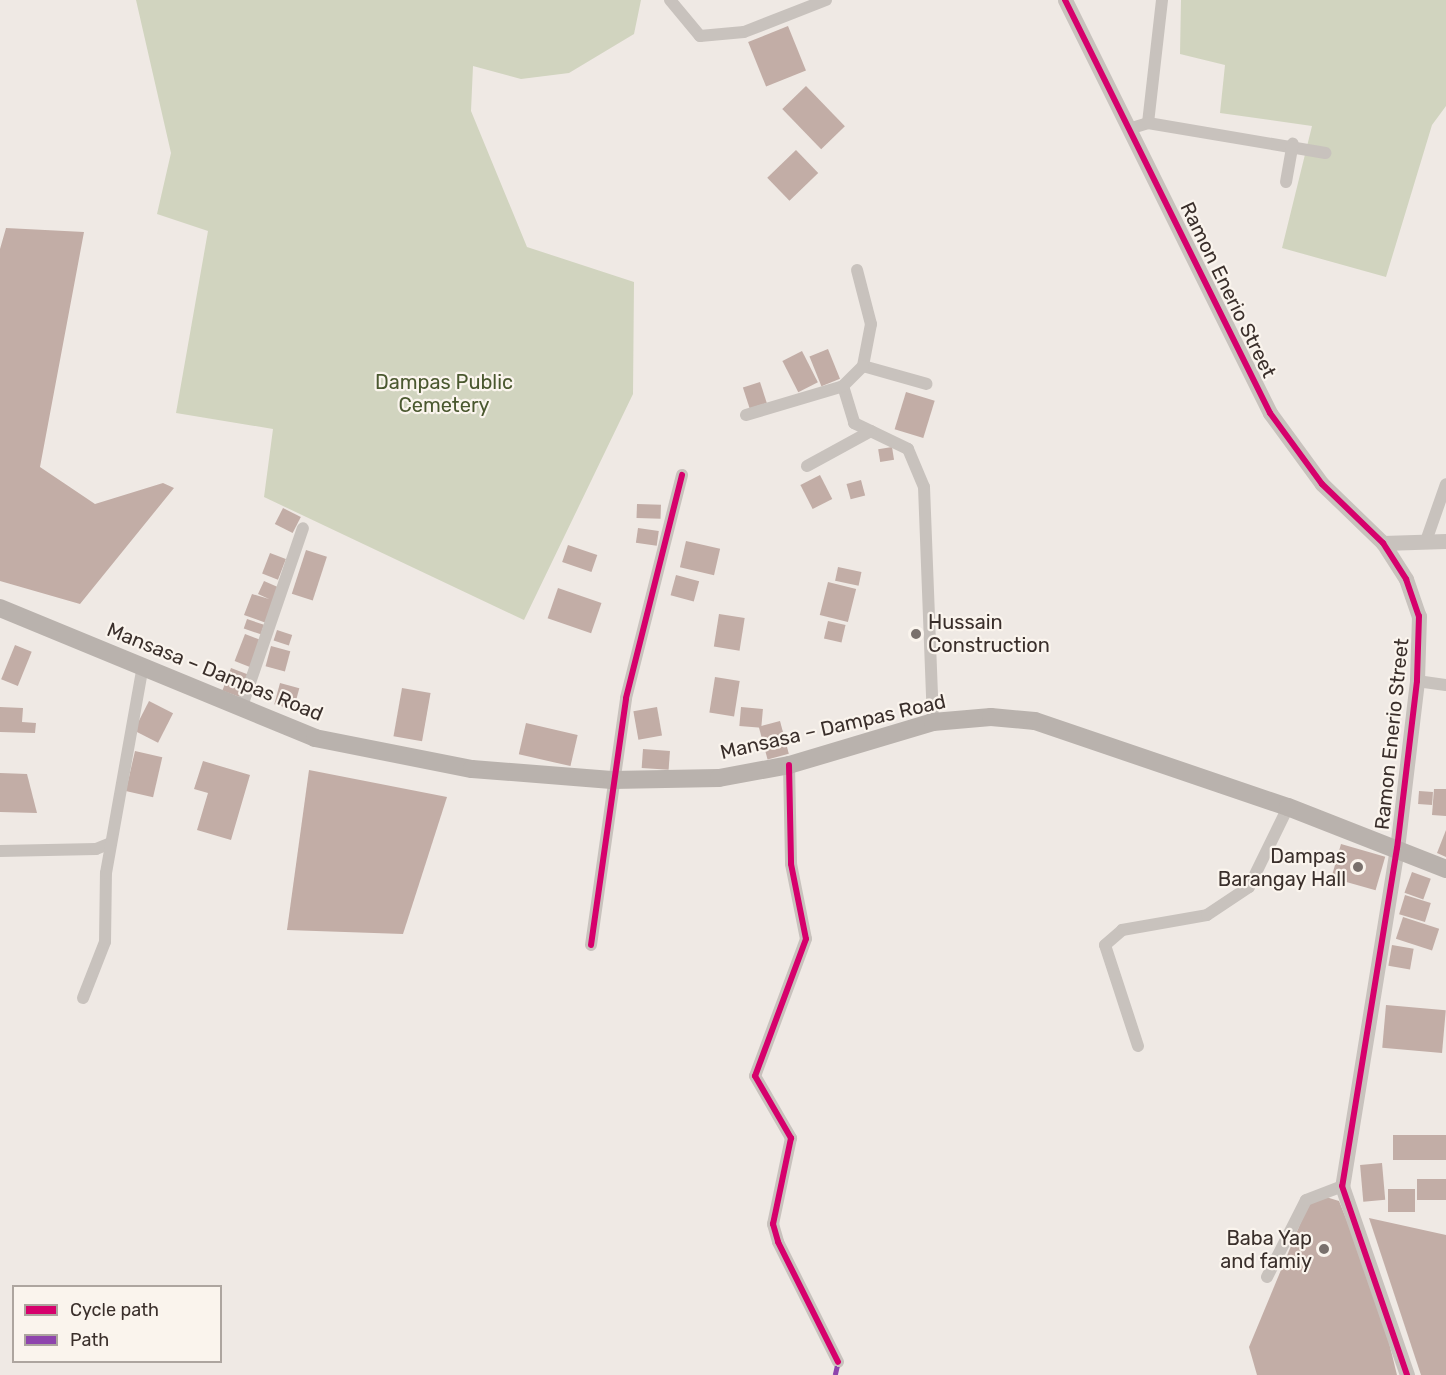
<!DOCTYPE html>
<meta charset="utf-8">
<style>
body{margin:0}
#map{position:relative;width:1446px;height:1375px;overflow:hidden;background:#efe9e4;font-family:Rubik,sans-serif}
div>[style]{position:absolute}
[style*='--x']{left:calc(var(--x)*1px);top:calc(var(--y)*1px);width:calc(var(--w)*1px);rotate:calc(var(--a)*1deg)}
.green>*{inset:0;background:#d1d4bf}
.building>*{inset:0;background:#c2ada6;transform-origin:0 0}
.minor>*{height:12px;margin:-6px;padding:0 6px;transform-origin:6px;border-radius:6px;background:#c8c2bd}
.tertiary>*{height:15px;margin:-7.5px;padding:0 7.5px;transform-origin:7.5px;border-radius:7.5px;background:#c8c2bd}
.secondary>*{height:18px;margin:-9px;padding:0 9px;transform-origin:9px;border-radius:9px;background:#b9b2ad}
.quiet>*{height:4.5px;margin-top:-2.25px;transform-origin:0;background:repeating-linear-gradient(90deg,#8e44ad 0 9px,transparent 0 13.5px)}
.cycleway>*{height:6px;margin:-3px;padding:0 3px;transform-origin:3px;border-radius:3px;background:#d6006c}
.dots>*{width:16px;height:16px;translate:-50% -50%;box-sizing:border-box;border:3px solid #faf4ed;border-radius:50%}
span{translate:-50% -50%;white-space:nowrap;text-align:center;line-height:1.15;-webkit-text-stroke:4.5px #faf4ed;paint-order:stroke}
.street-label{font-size:20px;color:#3a2f2b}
.park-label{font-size:20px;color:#4a582f}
.poi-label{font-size:20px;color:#3a2f2b}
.left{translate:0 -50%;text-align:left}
.right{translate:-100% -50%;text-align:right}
.legend{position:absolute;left:12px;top:1285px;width:210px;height:78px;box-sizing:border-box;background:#faf4ed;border:2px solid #ada59f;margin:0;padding:8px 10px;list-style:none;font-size:18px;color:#3a2f2b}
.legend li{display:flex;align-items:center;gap:12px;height:30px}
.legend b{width:30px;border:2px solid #ada59f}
</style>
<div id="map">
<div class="green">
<div style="clip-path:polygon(136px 0,641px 0,634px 34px,569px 73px,521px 79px,473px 66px,471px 111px,527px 247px,634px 282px,633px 394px,524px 620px,264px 497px,273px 429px,176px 413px,208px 231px,157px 214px,171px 153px)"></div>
<div style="clip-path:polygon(1181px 0,1446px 0,1446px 106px,1432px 125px,1386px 277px,1282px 248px,1312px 126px,1220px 113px,1225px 65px,1180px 54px)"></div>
</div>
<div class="building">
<div style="left:788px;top:26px;width:48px;height:43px;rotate:68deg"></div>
<div style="left:806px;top:86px;width:56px;height:33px;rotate:46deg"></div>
<div style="left:796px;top:150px;width:32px;height:40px;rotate:46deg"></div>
<div style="clip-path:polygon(6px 228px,84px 232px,40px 467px,95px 504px,163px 483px,174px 488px,80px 604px,0 581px,0 249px)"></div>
<div style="left:828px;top:349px;width:32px;height:20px;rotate:68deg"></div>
<div style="left:802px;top:351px;width:35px;height:22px;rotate:63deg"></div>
<div style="left:760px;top:382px;width:22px;height:18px;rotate:72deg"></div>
<div style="left:906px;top:392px;width:30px;height:39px;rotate:17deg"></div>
<div style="left:892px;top:447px;width:13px;height:14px;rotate:81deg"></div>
<div style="left:820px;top:475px;width:27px;height:22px;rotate:63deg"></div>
<div style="left:861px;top:480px;width:16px;height:15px;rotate:75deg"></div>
<div style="left:637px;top:504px;width:24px;height:14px;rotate:2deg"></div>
<div style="left:283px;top:508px;width:20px;height:18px;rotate:27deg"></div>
<div style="left:638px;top:528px;width:21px;height:15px;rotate:8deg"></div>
<div style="left:686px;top:541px;width:35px;height:27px;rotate:13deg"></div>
<div style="left:568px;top:545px;width:31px;height:18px;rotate:19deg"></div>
<div style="left:306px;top:550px;width:22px;height:46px;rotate:18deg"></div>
<div style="left:270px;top:553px;width:17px;height:22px;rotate:21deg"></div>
<div style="left:838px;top:567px;width:24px;height:14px;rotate:12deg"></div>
<div style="left:676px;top:575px;width:24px;height:21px;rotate:15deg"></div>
<div style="clip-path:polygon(264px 581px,280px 588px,269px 624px,244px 615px,252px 594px,269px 599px,258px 594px)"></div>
<div style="left:828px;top:582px;width:29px;height:34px;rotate:14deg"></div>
<div style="left:558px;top:588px;width:46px;height:32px;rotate:19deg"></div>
<div style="left:719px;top:614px;width:26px;height:33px;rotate:9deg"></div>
<div style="left:247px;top:619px;width:18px;height:10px;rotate:19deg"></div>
<div style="left:828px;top:621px;width:18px;height:18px;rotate:13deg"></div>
<div style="left:277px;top:630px;width:16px;height:11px;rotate:18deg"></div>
<div style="left:245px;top:634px;width:17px;height:29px;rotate:21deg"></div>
<div style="left:15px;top:645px;width:18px;height:37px;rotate:22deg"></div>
<div style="left:271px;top:646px;width:20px;height:21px;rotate:15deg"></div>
<div style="left:231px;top:668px;width:19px;height:24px;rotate:21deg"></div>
<div style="left:715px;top:677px;width:25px;height:36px;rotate:9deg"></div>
<div style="left:280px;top:683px;width:20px;height:22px;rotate:15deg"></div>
<div style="left:402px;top:688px;width:29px;height:49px;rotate:10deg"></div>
<div style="left:149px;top:701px;width:27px;height:33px;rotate:27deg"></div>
<div style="clip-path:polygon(0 707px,23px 708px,22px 722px,36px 723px,35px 733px,0 732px)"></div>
<div style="left:657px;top:707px;width:29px;height:24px;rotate:80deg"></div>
<div style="left:741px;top:707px;width:22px;height:19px;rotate:5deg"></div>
<div style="left:780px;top:721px;width:34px;height:22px;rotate:75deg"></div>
<div style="left:526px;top:723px;width:53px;height:32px;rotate:13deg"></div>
<div style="left:643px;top:749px;width:27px;height:19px;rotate:4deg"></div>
<div style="left:135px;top:751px;width:28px;height:41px;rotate:13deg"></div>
<div style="clip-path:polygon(203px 761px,250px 775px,231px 840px,197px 830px,208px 793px,194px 789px)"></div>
<div style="clip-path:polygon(309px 770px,447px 797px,403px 934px,287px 930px)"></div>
<div style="clip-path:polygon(0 773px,27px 774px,37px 813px,0 812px)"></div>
<div style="clip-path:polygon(1434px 789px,1446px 789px,1446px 816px,1432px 815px)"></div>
<div style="left:1419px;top:791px;width:14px;height:13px;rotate:4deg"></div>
<div style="clip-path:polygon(1446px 830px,1446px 857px,1437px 853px)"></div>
<div style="left:1341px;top:844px;width:46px;height:35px;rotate:16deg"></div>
<div style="left:1412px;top:872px;width:20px;height:22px;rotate:20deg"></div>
<div style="left:1405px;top:895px;width:27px;height:20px;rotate:17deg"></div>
<div style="left:1403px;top:917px;width:38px;height:23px;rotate:18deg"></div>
<div style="left:1392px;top:945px;width:22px;height:21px;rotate:10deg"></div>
<div style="left:1386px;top:1005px;width:60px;height:43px;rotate:5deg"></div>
<div style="left:1446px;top:1135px;width:25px;height:53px;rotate:90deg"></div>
<div style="left:1382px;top:1163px;width:37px;height:22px;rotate:85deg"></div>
<div style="left:1446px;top:1179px;width:21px;height:29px;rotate:90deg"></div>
<div style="left:1388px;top:1189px;width:27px;height:23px"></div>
<div style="clip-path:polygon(1313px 1193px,1339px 1201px,1378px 1298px,1397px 1375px,1257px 1375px,1249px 1347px)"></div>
<div style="clip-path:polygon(1369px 1218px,1446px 1235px,1446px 1375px,1421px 1375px)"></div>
</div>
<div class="minor">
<div style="--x:670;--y:0;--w:47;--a:50.2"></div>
<div style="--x:700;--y:36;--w:44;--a:-5.2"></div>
<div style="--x:744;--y:32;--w:88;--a:-21.3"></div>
<div style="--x:1148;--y:123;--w:124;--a:-83.5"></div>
<div style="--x:1132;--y:128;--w:17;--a:-17"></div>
<div style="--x:1148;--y:123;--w:180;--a:9.6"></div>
<div style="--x:1286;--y:182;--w:39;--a:-80"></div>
<div style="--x:857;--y:270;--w:56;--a:75.5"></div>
<div style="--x:871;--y:324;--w:43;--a:100.8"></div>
<div style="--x:863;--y:366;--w:66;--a:15.7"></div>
<div style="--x:843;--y:386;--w:39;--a:73"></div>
<div style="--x:854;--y:423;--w:60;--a:25.7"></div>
<div style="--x:908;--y:449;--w:41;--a:67.2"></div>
<div style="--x:924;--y:487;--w:235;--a:87.8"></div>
<div style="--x:746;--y:415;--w:101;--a:-16.6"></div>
<div style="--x:843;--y:386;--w:28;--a:-45"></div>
<div style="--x:807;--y:466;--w:73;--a:-28.7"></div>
<div style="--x:1426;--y:541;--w:60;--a:-70.7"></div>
<div style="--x:1417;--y:681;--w:29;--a:8"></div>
<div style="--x:241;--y:709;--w:191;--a:-71.1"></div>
<div style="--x:789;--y:765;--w:99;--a:88.8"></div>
<div style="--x:791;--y:864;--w:76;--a:78.7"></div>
<div style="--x:806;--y:939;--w:146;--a:110.4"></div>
<div style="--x:755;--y:1076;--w:72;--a:59.9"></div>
<div style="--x:791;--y:1138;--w:88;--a:101.8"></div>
<div style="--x:773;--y:1224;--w:19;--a:74"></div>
<div style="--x:778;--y:1242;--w:134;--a:63.4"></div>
<div style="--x:0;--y:851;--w:96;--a:-1.2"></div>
<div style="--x:96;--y:849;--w:16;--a:-22"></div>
<div style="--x:591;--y:945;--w:249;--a:-81.9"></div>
<div style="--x:626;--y:698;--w:230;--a:-75.9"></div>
<div style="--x:83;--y:998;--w:60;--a:-68.6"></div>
<div style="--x:105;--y:942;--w:69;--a:-89.2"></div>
<div style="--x:106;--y:873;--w:206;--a:-79.9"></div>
<div style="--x:1138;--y:1046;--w:106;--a:-108.1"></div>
<div style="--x:1105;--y:945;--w:23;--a:-41"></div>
<div style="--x:1122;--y:930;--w:86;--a:-10"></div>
<div style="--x:1207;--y:915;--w:50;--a:-33.7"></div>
<div style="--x:1249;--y:887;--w:89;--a:-64"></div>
<div style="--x:1267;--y:1277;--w:86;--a:-63.1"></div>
<div style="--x:1306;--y:1200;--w:39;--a:-21"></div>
</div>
<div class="tertiary">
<div style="--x:1065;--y:0;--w:461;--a:63.6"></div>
<div style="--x:1270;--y:413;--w:88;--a:53.8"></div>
<div style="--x:1322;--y:484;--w:85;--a:44"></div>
<div style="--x:1383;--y:543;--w:43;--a:57.4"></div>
<div style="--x:1406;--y:579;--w:39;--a:71"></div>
<div style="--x:1419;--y:616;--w:65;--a:91.8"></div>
<div style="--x:1417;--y:681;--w:168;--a:96.8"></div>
<div style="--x:1397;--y:848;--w:342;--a:99.2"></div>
<div style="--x:1342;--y:1186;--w:200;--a:71"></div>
<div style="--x:1383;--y:543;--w:63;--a:-1.8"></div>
</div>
<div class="secondary">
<div style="--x:0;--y:608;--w:341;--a:22.4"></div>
<div style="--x:315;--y:738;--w:160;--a:11.2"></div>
<div style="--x:472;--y:769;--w:140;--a:4.5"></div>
<div style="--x:612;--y:780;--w:107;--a:-1.1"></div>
<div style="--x:719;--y:778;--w:71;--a:-10.5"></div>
<div style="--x:789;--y:765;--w:150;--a:-16.6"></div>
<div style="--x:933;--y:722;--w:58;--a:-4.9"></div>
<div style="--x:991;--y:717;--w:44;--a:5.2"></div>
<div style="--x:1035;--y:721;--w:267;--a:18.8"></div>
<div style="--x:1288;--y:807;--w:170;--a:21.4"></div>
</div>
<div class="quiet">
<div style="--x:835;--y:1375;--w:13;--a:-77"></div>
</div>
<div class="cycleway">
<div style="--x:1065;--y:0;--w:461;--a:63.6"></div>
<div style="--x:1270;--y:413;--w:88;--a:53.8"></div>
<div style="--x:1322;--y:484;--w:85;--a:44"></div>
<div style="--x:1383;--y:543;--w:43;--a:57.4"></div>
<div style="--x:1406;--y:579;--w:39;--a:71"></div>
<div style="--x:1419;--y:616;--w:65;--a:91.8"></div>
<div style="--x:1417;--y:681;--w:168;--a:96.8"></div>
<div style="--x:1397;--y:848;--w:342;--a:99.2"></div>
<div style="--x:1342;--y:1186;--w:200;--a:71"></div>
<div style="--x:789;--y:765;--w:99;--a:88.8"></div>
<div style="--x:791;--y:864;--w:76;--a:78.7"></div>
<div style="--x:806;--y:939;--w:146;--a:110.4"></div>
<div style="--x:755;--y:1076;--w:72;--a:59.9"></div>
<div style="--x:791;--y:1138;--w:88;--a:101.8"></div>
<div style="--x:773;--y:1224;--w:19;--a:74"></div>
<div style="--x:778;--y:1242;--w:134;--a:63.4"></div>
<div style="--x:591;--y:945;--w:249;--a:-81.9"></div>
<div style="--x:626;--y:698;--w:230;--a:-75.9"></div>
</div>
<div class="dots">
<div style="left:916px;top:634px;background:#79706c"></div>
<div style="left:1358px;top:867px;background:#79706c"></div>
<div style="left:1324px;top:1249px;background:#79706c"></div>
</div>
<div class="street-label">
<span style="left:1228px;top:290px;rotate:64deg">Ramon Enerio Street</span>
<span style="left:215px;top:672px;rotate:22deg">Mansasa – Dampas Road</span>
<span style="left:833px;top:727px;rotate:-13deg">Mansasa – Dampas Road</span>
<span style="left:1392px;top:734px;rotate:-84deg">Ramon Enerio Street</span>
</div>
<div class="park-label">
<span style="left:444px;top:394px">Dampas Public<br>Cemetery</span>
</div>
<div class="poi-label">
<span class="left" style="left:928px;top:634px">Hussain<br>Construction</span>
<span class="right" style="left:1346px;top:868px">Dampas<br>Barangay Hall</span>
<span class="right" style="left:1312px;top:1250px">Baba Yap<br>and famiy</span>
</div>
<ul class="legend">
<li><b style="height:8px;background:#d6006c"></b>Cycle path</li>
<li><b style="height:8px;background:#8e44ad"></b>Path</li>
</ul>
</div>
